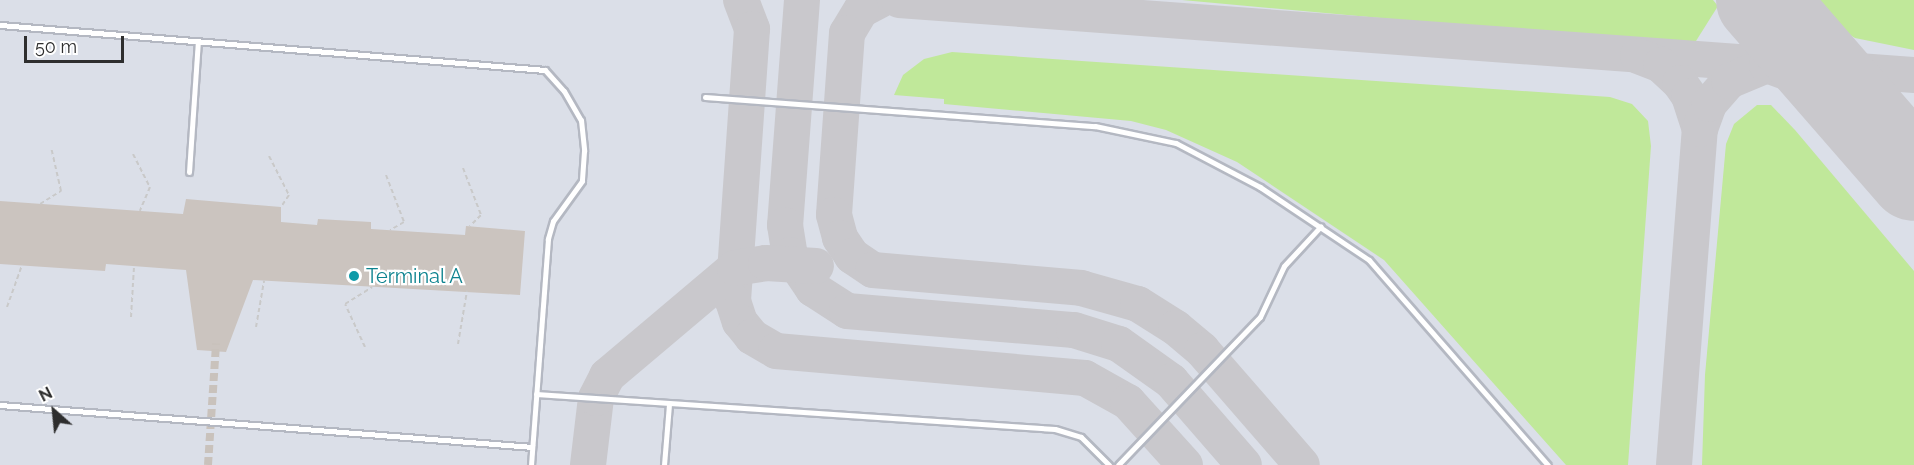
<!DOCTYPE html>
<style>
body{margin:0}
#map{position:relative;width:1914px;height:465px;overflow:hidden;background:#f0e7e0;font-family:Raleway,sans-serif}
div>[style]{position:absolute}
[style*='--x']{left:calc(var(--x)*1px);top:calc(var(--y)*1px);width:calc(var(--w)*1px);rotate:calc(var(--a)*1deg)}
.airport>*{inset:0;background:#dbdfe8;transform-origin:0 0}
.green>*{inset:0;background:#c0e89a}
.taxiway>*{height:36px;margin:-18px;padding:0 18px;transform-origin:18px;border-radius:18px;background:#c9c8cc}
.runway>*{height:90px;margin:-45px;padding:0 45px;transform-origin:45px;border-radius:45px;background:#c9c8cc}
.building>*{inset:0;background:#cbc4bf}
.pedestrian-tunnel>*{height:8px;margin-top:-4px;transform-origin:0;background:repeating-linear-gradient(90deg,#c9c2bc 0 8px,transparent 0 12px)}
.path>*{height:2px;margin-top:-1px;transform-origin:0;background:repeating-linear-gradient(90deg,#c9c9c9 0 4.5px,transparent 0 7.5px)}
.roads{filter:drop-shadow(2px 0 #b4b8c2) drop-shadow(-2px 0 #b4b8c2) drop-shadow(0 2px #b4b8c2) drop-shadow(0 -2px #b4b8c2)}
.service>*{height:5px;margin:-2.5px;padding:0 2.5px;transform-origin:2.5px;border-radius:2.5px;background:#fff}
.dots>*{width:16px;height:16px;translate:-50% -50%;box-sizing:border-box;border:3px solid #fff;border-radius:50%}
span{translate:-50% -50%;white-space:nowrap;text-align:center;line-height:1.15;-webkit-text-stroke:4.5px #fff;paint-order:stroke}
.culture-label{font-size:20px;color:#0d838f}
.left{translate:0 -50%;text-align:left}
.north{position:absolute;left:24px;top:381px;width:60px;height:60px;-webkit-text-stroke:4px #fff;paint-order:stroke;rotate:333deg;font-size:16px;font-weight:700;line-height:24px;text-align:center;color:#2e2e2e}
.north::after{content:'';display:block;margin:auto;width:21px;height:27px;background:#2e2e2e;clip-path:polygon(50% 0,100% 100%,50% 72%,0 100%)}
.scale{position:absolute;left:24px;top:36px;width:100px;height:27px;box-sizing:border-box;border:3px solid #2e2e2e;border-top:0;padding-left:8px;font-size:18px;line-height:21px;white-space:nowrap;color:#2e2e2e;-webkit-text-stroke:4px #fff;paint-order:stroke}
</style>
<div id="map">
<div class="airport">
<div style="left:0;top:0;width:1914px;height:465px"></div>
</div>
<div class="green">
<div style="clip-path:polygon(1182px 0,1713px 0,1718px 6px,1696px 41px,1654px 43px)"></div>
<div style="clip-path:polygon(1807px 0,1914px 0,1914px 50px,1855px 38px,1825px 20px)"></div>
<div style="clip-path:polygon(952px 52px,1610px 97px,1632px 104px,1648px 121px,1651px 146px,1628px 465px,1566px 465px,1384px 260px,1237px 162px,1166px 130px,1131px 121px,944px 104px,944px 99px,894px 95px,903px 75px,924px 59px)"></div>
<div style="clip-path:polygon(1757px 105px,1771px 105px,1795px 130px,1914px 271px,1914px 465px,1702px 465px,1705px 375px,1726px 144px,1734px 124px)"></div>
</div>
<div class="taxiway">
<div style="--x:741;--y:0;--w:31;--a:69"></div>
<div style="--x:752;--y:29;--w:273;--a:94"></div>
<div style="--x:733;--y:301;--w:22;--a:72"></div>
<div style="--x:740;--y:322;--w:19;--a:51"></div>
<div style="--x:752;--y:337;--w:28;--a:30"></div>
<div style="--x:776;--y:351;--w:310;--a:5"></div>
<div style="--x:1085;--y:378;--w:49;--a:29.2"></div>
<div style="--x:1128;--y:402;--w:85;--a:47.9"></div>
<div style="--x:802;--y:0;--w:226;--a:94.3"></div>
<div style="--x:785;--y:225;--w:30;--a:81"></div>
<div style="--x:790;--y:255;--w:41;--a:55.9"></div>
<div style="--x:813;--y:289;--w:40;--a:32.9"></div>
<div style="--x:847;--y:311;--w:228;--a:4.8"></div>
<div style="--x:1074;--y:330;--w:47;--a:17.3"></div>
<div style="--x:1119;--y:344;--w:64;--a:35.4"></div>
<div style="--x:1171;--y:381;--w:111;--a:49"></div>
<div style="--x:880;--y:0;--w:21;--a:152"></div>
<div style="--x:861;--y:10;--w:27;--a:121"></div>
<div style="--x:847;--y:33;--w:182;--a:94.1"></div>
<div style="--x:834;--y:215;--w:24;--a:75"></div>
<div style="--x:840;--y:238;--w:22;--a:56"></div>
<div style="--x:852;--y:256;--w:25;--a:34"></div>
<div style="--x:873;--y:270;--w:209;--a:4.9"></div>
<div style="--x:1081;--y:288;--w:59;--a:15.7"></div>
<div style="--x:1138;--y:304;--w:45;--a:32.3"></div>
<div style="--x:1176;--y:328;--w:34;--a:40"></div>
<div style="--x:1202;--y:350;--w:152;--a:49"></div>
<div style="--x:899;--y:0;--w:1018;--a:4.23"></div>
<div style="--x:1778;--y:19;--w:58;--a:35.9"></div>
<div style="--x:1825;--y:53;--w:25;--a:26"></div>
<div style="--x:1638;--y:56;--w:25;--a:21"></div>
<div style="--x:1661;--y:65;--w:26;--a:43"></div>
<div style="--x:1680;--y:83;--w:16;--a:55"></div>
<div style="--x:1689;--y:96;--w:35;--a:72"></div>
<div style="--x:588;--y:465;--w:67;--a:-83.2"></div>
<div style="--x:596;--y:398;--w:25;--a:-63"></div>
<div style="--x:607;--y:376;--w:167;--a:-40.2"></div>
<div style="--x:735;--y:268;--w:31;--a:-9"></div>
<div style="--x:766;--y:263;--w:50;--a:3.4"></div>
<div style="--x:1674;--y:465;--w:337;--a:-85.6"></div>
<div style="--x:1700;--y:129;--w:27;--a:-70"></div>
<div style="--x:1709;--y:104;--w:30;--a:-49"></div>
<div style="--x:1729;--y:81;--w:41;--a:-22.8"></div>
<div style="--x:1767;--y:65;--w:30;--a:20"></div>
<div style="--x:1795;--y:75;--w:52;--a:31.5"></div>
<div style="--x:1839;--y:102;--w:59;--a:41.6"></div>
</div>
<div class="runway">
<div style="--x:1761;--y:0;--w:233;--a:49"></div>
</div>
<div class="building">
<div style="clip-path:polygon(186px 199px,281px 207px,281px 222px,317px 225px,318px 219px,371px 222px,371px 229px,465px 235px,466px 226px,525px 231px,520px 295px,253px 280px,226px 352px,197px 350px,186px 270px,106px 264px,105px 271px,0 264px,0 201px,183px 214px)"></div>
</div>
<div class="pedestrian-tunnel">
<div style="--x:208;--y:465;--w:122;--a:-86.2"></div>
</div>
<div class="path">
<div style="--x:133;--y:154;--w:37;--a:63"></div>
<div style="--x:150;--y:187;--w:26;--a:113"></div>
<div style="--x:269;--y:156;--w:44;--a:62.9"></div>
<div style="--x:289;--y:195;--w:14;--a:124"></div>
<div style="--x:463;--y:168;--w:50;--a:69"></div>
<div style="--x:481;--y:215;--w:16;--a:135"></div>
<div style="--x:386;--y:175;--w:50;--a:69"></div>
<div style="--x:404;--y:222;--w:16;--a:150"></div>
<div style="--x:40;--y:204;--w:25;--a:-32"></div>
<div style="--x:61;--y:191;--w:45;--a:-102.8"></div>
<div style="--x:7;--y:307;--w:45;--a:-70.3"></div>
<div style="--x:131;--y:317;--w:51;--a:-86.6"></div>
<div style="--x:256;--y:327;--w:47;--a:-80.1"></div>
<div style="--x:458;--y:344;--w:54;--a:-80.4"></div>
<div style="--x:365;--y:347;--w:47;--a:-114.9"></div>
<div style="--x:345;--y:304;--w:32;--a:-32"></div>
</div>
<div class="roads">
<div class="service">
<div style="--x:0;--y:25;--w:547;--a:4.72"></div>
<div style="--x:545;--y:70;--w:28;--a:48"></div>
<div style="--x:564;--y:91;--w:34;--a:60"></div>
<div style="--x:581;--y:120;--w:31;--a:84"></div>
<div style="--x:584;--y:151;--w:30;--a:94"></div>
<div style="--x:582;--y:181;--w:49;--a:125.9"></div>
<div style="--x:553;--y:221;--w:19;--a:106"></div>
<div style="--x:548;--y:239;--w:227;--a:94.3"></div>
<div style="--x:705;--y:97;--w:391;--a:4.3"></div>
<div style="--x:1095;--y:126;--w:83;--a:11.9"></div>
<div style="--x:1176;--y:143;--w:95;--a:27.6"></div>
<div style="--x:1260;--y:187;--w:131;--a:33.8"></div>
<div style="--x:1369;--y:260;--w:272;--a:48.9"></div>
<div style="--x:189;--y:172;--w:131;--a:-86.1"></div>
<div style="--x:536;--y:394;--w:520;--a:3.86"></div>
<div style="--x:1055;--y:429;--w:27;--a:17"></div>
<div style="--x:1081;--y:437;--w:40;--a:45"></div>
<div style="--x:0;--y:405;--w:534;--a:4.51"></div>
<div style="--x:664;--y:465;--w:61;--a:-85.3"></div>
<div style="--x:1118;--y:465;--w:205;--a:-46.2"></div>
<div style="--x:1260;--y:317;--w:56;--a:-64.8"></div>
<div style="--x:1284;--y:266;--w:54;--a:-47.2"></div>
</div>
</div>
<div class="dots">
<div style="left:354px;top:276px;background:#0f9aa8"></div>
</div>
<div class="culture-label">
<span class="left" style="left:366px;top:276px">Terminal A</span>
</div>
<div class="north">N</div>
<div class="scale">50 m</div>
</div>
